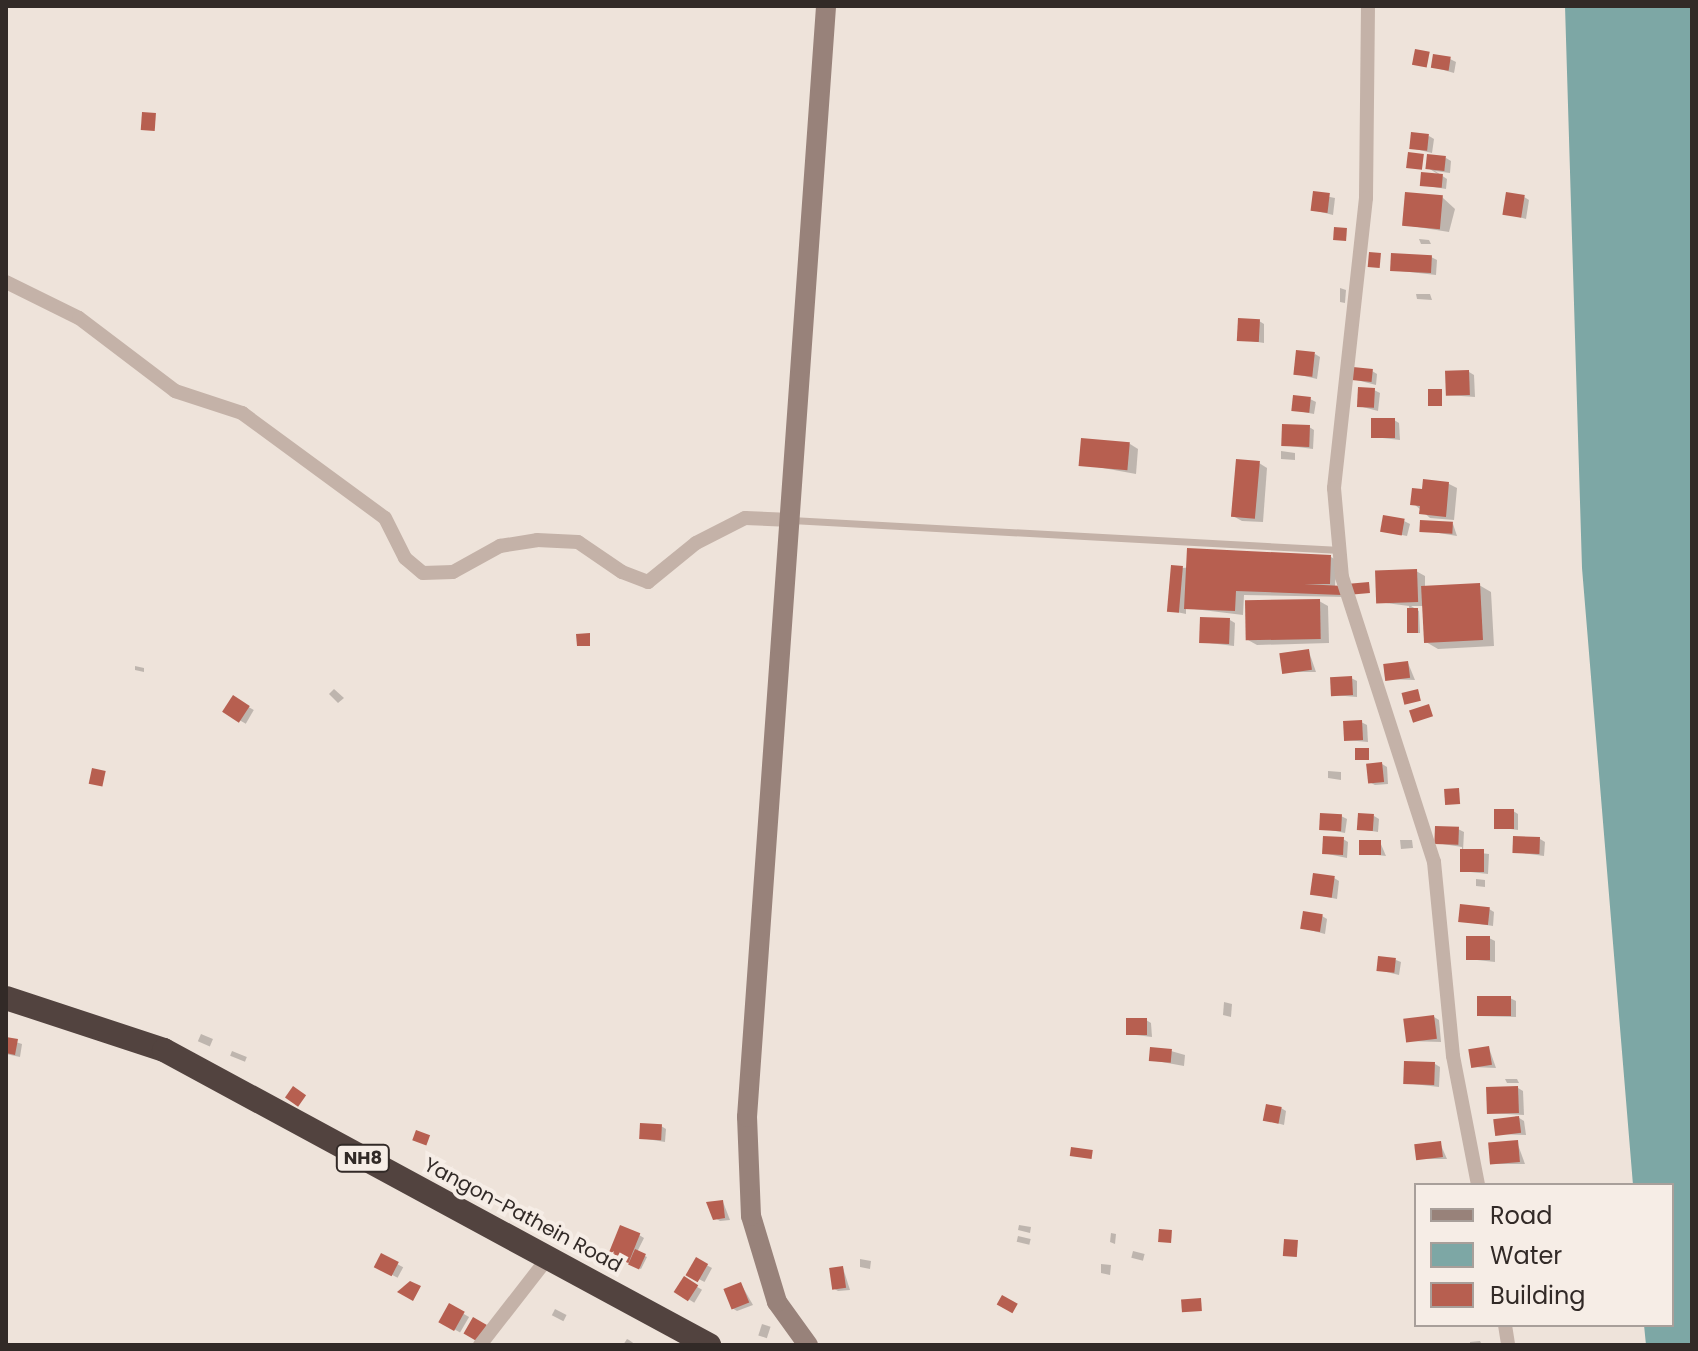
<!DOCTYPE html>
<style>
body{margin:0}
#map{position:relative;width:1698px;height:1351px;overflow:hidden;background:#eee3da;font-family:Poppins,sans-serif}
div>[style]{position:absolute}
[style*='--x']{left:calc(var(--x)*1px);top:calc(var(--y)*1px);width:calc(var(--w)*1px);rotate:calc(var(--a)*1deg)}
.water>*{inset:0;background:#7da7a5}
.shadow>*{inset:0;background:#0003;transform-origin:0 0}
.building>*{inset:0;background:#b75f50;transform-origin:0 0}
.lane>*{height:7px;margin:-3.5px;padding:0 3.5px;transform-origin:3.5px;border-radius:3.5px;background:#c4b2a8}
.street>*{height:14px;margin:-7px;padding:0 7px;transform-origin:7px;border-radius:7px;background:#c4b2a8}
.secondary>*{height:20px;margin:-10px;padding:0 10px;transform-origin:10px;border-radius:10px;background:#98827a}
.highway>*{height:24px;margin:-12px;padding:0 12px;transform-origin:12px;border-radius:12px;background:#52433f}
span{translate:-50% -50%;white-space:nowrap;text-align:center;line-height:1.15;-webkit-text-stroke:8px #f6ede6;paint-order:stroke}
.shield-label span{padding:2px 6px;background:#f6ede6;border:2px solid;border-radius:6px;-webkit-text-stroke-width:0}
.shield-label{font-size:18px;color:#322a27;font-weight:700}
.street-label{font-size:20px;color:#322a27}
.frame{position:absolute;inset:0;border:8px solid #322a27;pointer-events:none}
.legend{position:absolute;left:1414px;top:1183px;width:260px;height:144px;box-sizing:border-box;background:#f6ede6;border:2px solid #a89f9a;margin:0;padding:10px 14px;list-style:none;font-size:24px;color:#322a27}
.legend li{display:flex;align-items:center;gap:16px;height:40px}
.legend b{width:40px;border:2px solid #a89f9a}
</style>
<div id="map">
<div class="water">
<div style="clip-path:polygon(1565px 6px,1692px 6px,1692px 1345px,1646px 1345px,1644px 1325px,1672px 1325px,1672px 1185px,1633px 1185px,1582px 568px)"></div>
</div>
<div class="shadow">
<div style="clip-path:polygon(1450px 59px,1456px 62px,1454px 73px,1433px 67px)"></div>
<div style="clip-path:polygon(1429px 136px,1434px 139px,1432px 153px,1411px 148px)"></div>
<div style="clip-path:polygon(1446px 158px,1451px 161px,1450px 173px,1435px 171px,1447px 179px,1446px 189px,1422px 185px,1441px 176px,1428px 168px)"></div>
<div style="clip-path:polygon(1315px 194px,1335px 198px,1333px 215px,1313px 210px)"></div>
<div style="clip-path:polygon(1442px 197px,1455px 209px,1449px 232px,1405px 225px)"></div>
<div style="clip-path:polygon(1524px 197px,1529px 200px,1526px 219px,1505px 213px)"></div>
<div style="clip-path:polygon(1419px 239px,1429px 240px,1431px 244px,1421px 244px)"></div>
<div style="clip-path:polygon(1431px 257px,1437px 260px,1436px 275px,1392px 270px)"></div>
<div style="clip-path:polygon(1340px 288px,1346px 290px,1345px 303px,1340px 302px)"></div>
<div style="clip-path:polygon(1416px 294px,1430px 294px,1432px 300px,1417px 299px)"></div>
<div style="clip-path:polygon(1259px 321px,1264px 324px,1264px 343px,1239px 339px)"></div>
<div style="clip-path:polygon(1315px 354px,1320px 357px,1317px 379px,1296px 374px)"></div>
<div style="clip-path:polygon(1372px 371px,1377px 374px,1376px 385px,1353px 379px)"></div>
<div style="clip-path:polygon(1469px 372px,1474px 375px,1475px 397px,1447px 395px)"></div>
<div style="clip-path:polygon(1374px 390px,1380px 393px,1378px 411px,1359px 406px)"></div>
<div style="clip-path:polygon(1310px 399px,1316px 402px,1314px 414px,1293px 410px)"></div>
<div style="clip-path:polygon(1394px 420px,1399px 423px,1400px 440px,1374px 437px)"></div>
<div style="clip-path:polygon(1309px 427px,1314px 430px,1313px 449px,1283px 445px)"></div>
<div style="clip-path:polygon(1130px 444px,1138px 449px,1136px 474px,1081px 464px)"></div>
<div style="clip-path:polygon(1281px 451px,1295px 453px,1295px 460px,1281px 459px)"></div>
<div style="clip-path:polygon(1259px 463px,1267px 468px,1263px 522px,1242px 521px,1233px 516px)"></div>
<div style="clip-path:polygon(1449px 484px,1457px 488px,1454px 520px,1430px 518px,1413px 503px,1424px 491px)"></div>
<div style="clip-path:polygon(1404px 521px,1410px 524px,1407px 536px,1382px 531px)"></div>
<div style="clip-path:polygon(1453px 524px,1457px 536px,1421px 530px)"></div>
<div style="clip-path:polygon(1331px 557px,1336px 560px,1335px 588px,1347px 597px,1244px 595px,1243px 615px,1186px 608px,1186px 614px,1172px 611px,1182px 568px)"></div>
<div style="clip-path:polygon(1416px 571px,1425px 576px,1425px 588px,1479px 585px,1491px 592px,1494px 646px,1438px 649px,1426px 642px,1424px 606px,1411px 606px,1419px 611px,1420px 633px,1412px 633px,1409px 606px,1378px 602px)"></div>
<div style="clip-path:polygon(1319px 601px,1328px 606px,1329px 643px,1257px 645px,1248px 640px)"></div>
<div style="clip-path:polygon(1230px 620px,1235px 623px,1234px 646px,1201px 642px)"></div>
<div style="clip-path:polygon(1309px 652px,1316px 672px,1283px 672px)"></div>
<div style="clip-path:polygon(1408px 663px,1415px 680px,1387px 679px)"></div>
<div style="clip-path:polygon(135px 666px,144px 668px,144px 672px,135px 670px)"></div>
<div style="clip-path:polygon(1351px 678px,1357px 681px,1357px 697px,1333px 695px)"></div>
<div style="clip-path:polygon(334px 689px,344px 698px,338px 703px,329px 694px)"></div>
<div style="left:233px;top:698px;width:24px;height:16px;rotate:30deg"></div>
<div style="clip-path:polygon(1361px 722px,1367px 725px,1368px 742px,1346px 740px)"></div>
<div style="clip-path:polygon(1382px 764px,1387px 767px,1388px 784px,1375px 785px,1369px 782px)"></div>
<div style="clip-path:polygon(1328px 771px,1341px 772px,1341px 780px,1328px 778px)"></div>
<div style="clip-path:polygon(1513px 811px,1518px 814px,1518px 830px,1496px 827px)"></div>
<div style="clip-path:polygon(1341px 816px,1347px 819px,1345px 833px,1321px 828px)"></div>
<div style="clip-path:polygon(1374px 816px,1379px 819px,1378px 832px,1359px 829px)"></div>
<div style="clip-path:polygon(1458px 829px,1464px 832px,1463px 851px,1489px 854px,1488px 874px,1462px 871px,1462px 847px,1436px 843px)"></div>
<div style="clip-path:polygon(1343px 839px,1348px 842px,1347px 858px,1323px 853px)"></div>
<div style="clip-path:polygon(1540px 839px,1545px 842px,1544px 856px,1514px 852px)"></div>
<div style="clip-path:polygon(1400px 840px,1412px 840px,1413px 848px,1401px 849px)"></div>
<div style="clip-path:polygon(1380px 842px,1386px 856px,1361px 853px)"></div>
<div style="clip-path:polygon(1334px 878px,1339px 881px,1337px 899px,1312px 894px)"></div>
<div style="clip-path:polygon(1476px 879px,1485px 880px,1485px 887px,1476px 886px)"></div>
<div style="clip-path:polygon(1489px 909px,1494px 912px,1493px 926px,1460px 921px)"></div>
<div style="clip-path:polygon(1322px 916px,1327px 919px,1325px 934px,1302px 928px)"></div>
<div style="clip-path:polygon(1489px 938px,1495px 941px,1495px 962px,1468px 959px)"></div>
<div style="clip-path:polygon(1396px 960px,1401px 962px,1399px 975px,1378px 970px)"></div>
<div style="clip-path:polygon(1510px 998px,1516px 1001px,1516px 1017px,1479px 1016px)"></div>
<div style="clip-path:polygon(1224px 1002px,1232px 1004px,1231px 1017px,1223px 1015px)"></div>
<div style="clip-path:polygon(1434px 1017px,1439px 1020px,1441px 1042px,1407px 1041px)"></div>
<div style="clip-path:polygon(1146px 1020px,1151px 1023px,1152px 1037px,1128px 1034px)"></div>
<div style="left:201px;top:1034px;width:13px;height:8px;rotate:23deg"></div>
<div style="clip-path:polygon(6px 1039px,22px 1044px,20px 1057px,6px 1054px)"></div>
<div style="clip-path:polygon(1489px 1048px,1496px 1068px,1472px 1067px)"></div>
<div style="left:232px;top:1051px;width:16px;height:5px;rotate:22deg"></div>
<div style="clip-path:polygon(1171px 1051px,1185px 1055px,1184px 1066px,1151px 1060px)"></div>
<div style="clip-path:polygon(1435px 1064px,1440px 1067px,1439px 1087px,1405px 1083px)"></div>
<div style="clip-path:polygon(1505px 1079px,1517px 1079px,1519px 1083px,1507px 1083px)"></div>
<div style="clip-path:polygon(1518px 1088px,1523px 1091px,1524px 1115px,1489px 1113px)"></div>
<div style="clip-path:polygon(1281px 1108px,1286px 1111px,1284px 1125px,1265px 1120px)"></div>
<div style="clip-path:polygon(1516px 1116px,1524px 1121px,1526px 1135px,1496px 1134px)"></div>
<div style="clip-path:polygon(661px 1126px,666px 1129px,665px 1142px,641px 1138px)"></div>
<div style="clip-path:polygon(1517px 1142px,1525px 1164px,1493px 1164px)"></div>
<div style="clip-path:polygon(1440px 1143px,1447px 1159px,1418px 1159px)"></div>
<div style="clip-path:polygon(723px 1202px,730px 1220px,720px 1221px,715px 1218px)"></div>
<div style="clip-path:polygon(1019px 1225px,1031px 1227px,1030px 1233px,1018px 1230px)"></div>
<div style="clip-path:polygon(1111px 1233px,1116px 1234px,1115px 1244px,1110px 1242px)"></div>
<div style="clip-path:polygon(639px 1235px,644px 1238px,637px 1252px,647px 1257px,641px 1269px,610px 1253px)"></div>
<div style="left:1018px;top:1236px;width:13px;height:6px;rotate:13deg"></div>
<div style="left:1133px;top:1251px;width:12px;height:7px;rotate:14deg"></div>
<div style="left:382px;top:1256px;width:24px;height:12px;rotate:28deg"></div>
<div style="clip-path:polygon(860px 1259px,871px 1261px,870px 1269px,860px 1267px)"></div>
<div style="left:697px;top:1260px;width:17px;height:16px;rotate:28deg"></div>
<div style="clip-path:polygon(1101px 1264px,1111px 1265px,1110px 1275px,1101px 1273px)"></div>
<div style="clip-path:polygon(843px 1268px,850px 1290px,838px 1291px,833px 1288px)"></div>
<div style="left:684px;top:1279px;width:21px;height:15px;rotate:31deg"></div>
<div style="clip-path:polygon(741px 1284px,753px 1305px,737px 1311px,732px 1308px)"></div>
<div style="left:450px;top:1306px;width:22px;height:18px;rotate:30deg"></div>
<div style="left:555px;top:1309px;width:13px;height:7px;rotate:27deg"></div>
<div style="left:762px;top:1324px;width:9px;height:12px;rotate:18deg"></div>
<div style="clip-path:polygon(627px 1339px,629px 1340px,636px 1345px,623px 1345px)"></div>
<div style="clip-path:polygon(1480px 1341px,1482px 1345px,1470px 1345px,1470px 1342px)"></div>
</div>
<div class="building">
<div style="left:1415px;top:49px;width:15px;height:16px;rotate:11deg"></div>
<div style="left:1433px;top:54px;width:18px;height:14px;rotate:9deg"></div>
<div style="left:142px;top:112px;width:14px;height:18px;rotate:4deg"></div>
<div style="left:1411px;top:132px;width:18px;height:17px;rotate:6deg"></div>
<div style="left:1408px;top:152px;width:16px;height:16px;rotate:7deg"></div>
<div style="left:1427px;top:154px;width:19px;height:15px;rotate:6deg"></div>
<div style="left:1421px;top:172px;width:22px;height:14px;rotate:5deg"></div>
<div style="left:1313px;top:191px;width:17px;height:20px;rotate:7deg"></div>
<div style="left:1405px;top:192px;width:38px;height:34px;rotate:5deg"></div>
<div style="left:1506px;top:192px;width:19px;height:23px;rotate:9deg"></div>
<div style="left:1334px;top:227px;width:13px;height:13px;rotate:4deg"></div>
<div style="left:1369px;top:252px;width:12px;height:15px;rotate:5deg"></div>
<div style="left:1391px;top:253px;width:41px;height:18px;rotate:3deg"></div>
<div style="left:1238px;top:318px;width:22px;height:23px;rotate:3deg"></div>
<div style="left:1296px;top:350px;width:19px;height:25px;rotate:6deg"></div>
<div style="left:1353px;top:367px;width:20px;height:13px;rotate:6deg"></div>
<div style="left:1469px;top:370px;width:25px;height:24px;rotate:88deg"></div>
<div style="left:1358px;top:387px;width:17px;height:20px;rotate:3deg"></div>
<div style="left:1428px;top:389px;width:14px;height:17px"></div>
<div style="left:1293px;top:395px;width:18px;height:16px;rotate:6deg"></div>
<div style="left:1395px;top:418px;width:20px;height:24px;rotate:90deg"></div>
<div style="left:1282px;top:424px;width:28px;height:22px;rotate:2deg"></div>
<div style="left:1081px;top:438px;width:49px;height:28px;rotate:5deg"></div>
<div style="left:1236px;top:459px;width:24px;height:58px;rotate:5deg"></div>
<div style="clip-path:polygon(1423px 479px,1449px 482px,1446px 517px,1419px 514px,1420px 506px,1410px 505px,1412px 488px,1422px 489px)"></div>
<div style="left:1383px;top:515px;width:22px;height:17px;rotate:10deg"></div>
<div style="left:1420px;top:520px;width:33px;height:12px;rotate:3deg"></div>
<div style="clip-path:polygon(1187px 548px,1331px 555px,1330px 584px,1304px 584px,1343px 586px,1342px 595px,1236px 591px,1235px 611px,1184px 609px)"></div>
<div style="left:1171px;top:565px;width:12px;height:47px;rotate:5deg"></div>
<div style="left:1417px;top:569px;width:33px;height:42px;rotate:88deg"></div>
<div style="left:1369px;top:582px;width:11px;height:20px;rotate:85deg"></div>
<div style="left:1480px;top:583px;width:57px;height:59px;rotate:87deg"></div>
<div style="left:1320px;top:599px;width:40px;height:75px;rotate:89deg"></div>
<div style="left:1407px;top:608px;width:11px;height:25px"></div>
<div style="left:1200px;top:617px;width:30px;height:26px;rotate:2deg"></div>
<div style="clip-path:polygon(590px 633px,590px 646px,577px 646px,576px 634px)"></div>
<div style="left:1309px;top:649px;width:21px;height:30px;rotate:82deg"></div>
<div style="left:1408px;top:661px;width:17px;height:25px;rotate:83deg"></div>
<div style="left:1352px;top:676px;width:19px;height:22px;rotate:87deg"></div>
<div style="left:1418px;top:689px;width:12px;height:17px;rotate:76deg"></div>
<div style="left:233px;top:695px;width:20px;height:20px;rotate:33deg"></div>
<div style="left:1429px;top:704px;width:13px;height:21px;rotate:72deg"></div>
<div style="left:1362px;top:720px;width:20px;height:19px;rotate:87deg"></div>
<div style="left:1355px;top:748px;width:14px;height:12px"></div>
<div style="left:1382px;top:762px;width:20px;height:16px;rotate:84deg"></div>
<div style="left:92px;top:768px;width:14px;height:16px;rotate:12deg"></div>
<div style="left:1459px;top:788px;width:16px;height:15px;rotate:86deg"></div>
<div style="left:1494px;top:809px;width:20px;height:20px"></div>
<div style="left:1320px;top:813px;width:22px;height:17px;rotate:3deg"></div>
<div style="left:1358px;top:813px;width:16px;height:17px;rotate:4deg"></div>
<div style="left:1435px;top:826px;width:24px;height:18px;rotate:2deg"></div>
<div style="left:1323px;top:836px;width:21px;height:18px;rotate:3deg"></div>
<div style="left:1513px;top:836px;width:27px;height:17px;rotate:2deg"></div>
<div style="left:1359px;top:840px;width:22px;height:15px"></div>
<div style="left:1460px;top:849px;width:24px;height:23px"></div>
<div style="left:1313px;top:873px;width:22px;height:22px;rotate:8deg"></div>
<div style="left:1460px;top:904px;width:30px;height:18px;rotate:6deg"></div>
<div style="left:1303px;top:911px;width:20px;height:18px;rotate:9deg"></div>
<div style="left:1466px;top:936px;width:24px;height:24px"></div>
<div style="left:1378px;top:956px;width:18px;height:15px;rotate:6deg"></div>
<div style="left:1511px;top:996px;width:20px;height:34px;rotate:90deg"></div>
<div style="left:1434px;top:1015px;width:24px;height:31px;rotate:83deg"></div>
<div style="left:1126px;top:1018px;width:21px;height:17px"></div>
<div style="clip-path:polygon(6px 1037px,18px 1039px,15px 1055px,6px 1053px)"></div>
<div style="left:1489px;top:1046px;width:19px;height:21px;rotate:81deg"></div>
<div style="left:1150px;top:1047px;width:22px;height:14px;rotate:5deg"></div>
<div style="left:1404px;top:1061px;width:31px;height:23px;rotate:2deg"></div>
<div style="left:293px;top:1086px;width:16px;height:14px;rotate:35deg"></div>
<div style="left:1518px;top:1086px;width:27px;height:32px;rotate:88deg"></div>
<div style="left:1266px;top:1104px;width:16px;height:17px;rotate:11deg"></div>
<div style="left:1519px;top:1116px;width:17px;height:26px;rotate:83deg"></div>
<div style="left:640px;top:1123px;width:22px;height:16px;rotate:3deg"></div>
<div style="left:416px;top:1130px;width:15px;height:11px;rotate:20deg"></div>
<div style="left:1518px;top:1140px;width:22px;height:30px;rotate:85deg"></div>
<div style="left:1441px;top:1141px;width:16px;height:27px;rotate:83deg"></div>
<div style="left:1071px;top:1147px;width:22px;height:9px;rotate:8deg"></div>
<div style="clip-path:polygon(723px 1200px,725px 1218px,713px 1220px,706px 1202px)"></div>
<div style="left:620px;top:1225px;width:22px;height:32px;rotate:22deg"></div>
<div style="left:1159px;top:1229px;width:13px;height:13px;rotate:4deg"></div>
<div style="left:1284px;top:1239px;width:14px;height:17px;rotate:4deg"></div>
<div style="left:635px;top:1249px;width:12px;height:17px;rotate:24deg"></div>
<div style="left:381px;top:1253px;width:20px;height:16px;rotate:27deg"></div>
<div style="left:696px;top:1257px;width:14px;height:21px;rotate:30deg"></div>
<div style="left:843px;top:1266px;width:22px;height:14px;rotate:82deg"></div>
<div style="left:684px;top:1276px;width:17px;height:19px;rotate:33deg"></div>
<div style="clip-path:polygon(410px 1281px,421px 1286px,413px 1301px,397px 1292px)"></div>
<div style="left:741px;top:1282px;width:22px;height:19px;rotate:68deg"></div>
<div style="left:1002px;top:1295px;width:18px;height:11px;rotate:29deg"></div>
<div style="left:1201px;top:1298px;width:13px;height:20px;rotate:86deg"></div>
<div style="left:449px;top:1303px;width:18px;height:22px;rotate:29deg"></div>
<div style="left:473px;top:1317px;width:16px;height:19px;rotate:30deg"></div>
</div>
<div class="lane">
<div style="--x:791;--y:520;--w:550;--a:3.13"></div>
</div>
<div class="street">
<div style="--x:1368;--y:6;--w:192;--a:90.6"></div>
<div style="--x:1366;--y:198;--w:292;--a:96.3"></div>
<div style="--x:1334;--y:488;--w:89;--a:84.9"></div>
<div style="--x:1342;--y:577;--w:299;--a:72.1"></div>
<div style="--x:1434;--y:862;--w:195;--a:84.4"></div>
<div style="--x:1453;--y:1056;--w:131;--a:79"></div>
<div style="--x:6;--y:282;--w:81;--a:26.3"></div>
<div style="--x:79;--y:318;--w:121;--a:37.2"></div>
<div style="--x:175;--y:391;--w:71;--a:18.2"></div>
<div style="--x:242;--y:413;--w:177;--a:36.3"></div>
<div style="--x:385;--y:518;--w:45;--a:63.4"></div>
<div style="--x:405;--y:558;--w:23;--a:40"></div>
<div style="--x:423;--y:573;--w:30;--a:-2"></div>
<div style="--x:453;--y:572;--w:54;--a:-29"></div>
<div style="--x:500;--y:546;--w:37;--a:-9"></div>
<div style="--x:537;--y:540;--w:41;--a:2.8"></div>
<div style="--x:578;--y:542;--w:53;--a:34.3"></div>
<div style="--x:622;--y:572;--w:28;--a:21"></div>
<div style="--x:648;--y:582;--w:62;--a:-39.1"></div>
<div style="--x:696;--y:543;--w:55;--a:-27"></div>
<div style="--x:745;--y:518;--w:46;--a:2.5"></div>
<div style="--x:1505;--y:1325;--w:20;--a:81"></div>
<div style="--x:480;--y:1345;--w:114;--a:-52.1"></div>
</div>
<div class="secondary">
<div style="--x:808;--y:1345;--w:53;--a:-125.8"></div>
<div style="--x:777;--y:1302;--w:90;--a:-106.8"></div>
<div style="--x:751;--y:1216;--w:99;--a:-92.3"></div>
<div style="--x:747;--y:1117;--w:1114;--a:-85.93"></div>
</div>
<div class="highway">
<div style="--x:6;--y:998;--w:166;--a:18.2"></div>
<div style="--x:164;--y:1050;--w:620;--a:28.43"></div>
</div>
<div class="shield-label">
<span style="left:363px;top:1158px">NH8</span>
</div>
<div class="street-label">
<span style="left:523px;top:1215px;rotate:28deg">Yangon-Pathein Road</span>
</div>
<div class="frame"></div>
<ul class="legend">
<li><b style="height:10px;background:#98827a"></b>Road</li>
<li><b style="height:22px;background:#7da7a5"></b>Water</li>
<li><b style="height:22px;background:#b75f50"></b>Building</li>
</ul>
</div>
